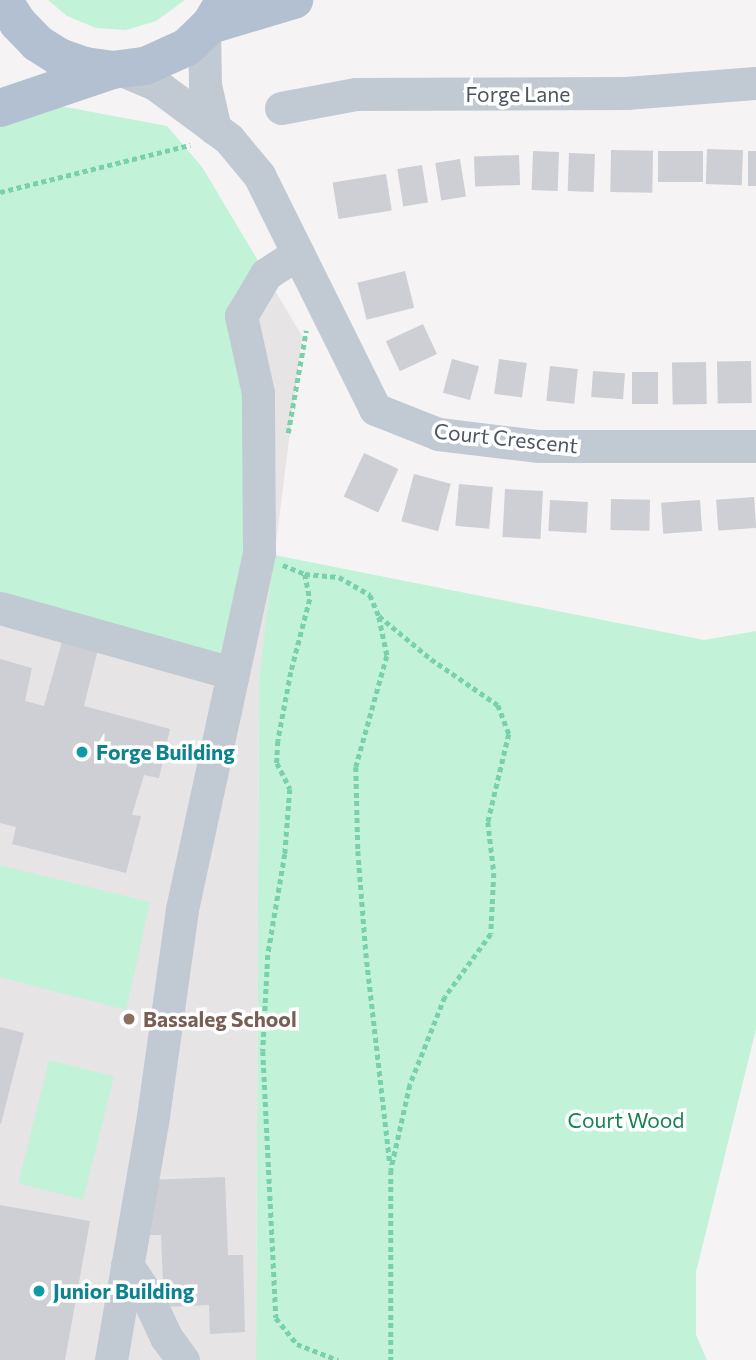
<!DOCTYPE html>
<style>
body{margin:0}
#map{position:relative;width:756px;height:1360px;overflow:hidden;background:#f5f3f3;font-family:Commissioner,sans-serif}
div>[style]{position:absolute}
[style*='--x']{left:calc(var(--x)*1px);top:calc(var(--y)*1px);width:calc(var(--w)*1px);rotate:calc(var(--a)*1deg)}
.education>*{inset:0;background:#e6e4e5}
.green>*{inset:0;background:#c2f2d8;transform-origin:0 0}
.building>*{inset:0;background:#cdcfd5;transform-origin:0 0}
.path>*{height:4.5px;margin-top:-2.25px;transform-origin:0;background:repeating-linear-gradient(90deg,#79d1ab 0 5px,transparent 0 8.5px)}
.minor>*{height:33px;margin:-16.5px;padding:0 16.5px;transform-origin:16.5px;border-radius:16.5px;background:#c1c9d2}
.major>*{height:38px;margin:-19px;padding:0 19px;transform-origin:19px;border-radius:19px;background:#b2c0d1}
.dots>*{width:19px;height:19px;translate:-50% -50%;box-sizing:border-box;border:4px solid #fff;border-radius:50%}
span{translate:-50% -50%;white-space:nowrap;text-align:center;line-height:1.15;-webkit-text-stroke:7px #fff;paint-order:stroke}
.street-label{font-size:21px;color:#4a5561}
.culture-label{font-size:21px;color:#0d838f;font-weight:700}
.left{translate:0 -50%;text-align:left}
.education-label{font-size:21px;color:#785e54;font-weight:700}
.park-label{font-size:21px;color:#158253}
</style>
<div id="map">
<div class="education">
<div style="clip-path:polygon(202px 167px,302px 336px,259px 678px,256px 1360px,0 1360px,0 214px)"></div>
</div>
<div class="green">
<div style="clip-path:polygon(48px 0,185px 0,156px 21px,126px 30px,96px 28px,67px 16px)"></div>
<div style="clip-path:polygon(55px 105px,167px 126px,202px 167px,266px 274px,241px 316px,258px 393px,232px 673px,0 608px,0 119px)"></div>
<div style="clip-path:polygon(274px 555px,704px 640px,756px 631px,756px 1029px,696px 1272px,696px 1335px,707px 1360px,256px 1360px,259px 678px)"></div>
<div style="clip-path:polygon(0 865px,150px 902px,126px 1010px,0 977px)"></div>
<div style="left:49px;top:1060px;width:67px;height:127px;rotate:14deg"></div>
</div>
<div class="building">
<div style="left:707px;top:149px;width:36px;height:35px;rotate:2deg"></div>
<div style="left:611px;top:150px;width:42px;height:42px;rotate:1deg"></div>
<div style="left:533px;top:151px;width:26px;height:39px;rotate:2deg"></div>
<div style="left:658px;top:151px;width:45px;height:31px"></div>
<div style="left:748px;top:151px;width:8px;height:35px"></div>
<div style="left:569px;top:153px;width:26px;height:38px;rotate:2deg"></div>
<div style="left:519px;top:155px;width:30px;height:45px;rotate:88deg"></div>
<div style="left:460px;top:159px;width:38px;height:25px;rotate:81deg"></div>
<div style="left:422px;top:165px;width:38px;height:25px;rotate:81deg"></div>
<div style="left:386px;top:174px;width:37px;height:54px;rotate:81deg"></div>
<div style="left:405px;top:271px;width:38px;height:49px;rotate:76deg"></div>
<div style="left:423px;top:324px;width:33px;height:41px;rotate:65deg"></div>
<div style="left:452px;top:359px;width:28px;height:35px;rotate:15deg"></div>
<div style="left:499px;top:359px;width:28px;height:35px;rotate:8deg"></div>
<div style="left:751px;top:361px;width:42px;height:34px;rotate:89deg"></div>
<div style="left:706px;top:362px;width:42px;height:34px;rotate:89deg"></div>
<div style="left:550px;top:366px;width:28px;height:35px;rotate:6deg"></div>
<div style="left:593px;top:371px;width:32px;height:26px;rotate:4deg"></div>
<div style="left:632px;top:372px;width:26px;height:32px"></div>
<div style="left:364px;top:453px;width:38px;height:48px;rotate:25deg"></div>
<div style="left:414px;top:474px;width:38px;height:49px;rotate:15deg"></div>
<div style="left:459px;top:484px;width:34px;height:42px;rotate:5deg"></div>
<div style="left:505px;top:489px;width:38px;height:48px;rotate:3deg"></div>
<div style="left:754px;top:497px;width:31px;height:38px;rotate:86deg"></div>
<div style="left:611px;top:499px;width:39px;height:31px;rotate:1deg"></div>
<div style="left:550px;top:500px;width:38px;height:31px;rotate:3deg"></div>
<div style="left:700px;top:500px;width:31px;height:39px;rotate:86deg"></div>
<div style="clip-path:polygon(63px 638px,98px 649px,84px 706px,170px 729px,159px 778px,144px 775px,132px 815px,141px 816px,126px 873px,12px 844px,16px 827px,0 823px,0 659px,32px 668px,25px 701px,44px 706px)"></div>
<div style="clip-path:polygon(0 1027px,24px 1033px,1px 1124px,0 1124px)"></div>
<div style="clip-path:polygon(225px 1177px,228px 1255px,243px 1255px,245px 1332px,210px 1334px,209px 1305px,164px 1307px,161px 1235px,150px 1235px,148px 1180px)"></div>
<div style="clip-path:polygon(0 1205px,90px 1221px,65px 1360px,0 1360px)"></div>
</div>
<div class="path">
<div style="--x:0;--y:192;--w:196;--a:-13.9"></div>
<div style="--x:288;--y:433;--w:104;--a:-80"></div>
<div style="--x:283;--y:565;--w:24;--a:22"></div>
<div style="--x:305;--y:574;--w:34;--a:5"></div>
<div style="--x:339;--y:577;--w:36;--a:30"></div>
<div style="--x:370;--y:595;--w:23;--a:67"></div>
<div style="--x:379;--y:616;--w:67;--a:39.6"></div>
<div style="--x:431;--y:659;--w:81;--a:34.5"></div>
<div style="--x:498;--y:705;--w:31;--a:69"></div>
<div style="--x:509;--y:734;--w:90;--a:103.4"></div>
<div style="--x:488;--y:822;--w:51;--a:83.3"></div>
<div style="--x:494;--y:873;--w:61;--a:92.8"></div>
<div style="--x:491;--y:934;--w:78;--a:126.1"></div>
<div style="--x:445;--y:997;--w:95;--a:111.7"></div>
<div style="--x:410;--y:1085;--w:87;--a:102.6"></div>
<div style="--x:391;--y:1170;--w:190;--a:90"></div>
<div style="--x:305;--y:574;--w:25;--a:79"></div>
<div style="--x:310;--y:599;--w:75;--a:104.6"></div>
<div style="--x:291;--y:672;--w:70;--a:100.7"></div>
<div style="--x:278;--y:741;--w:22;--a:93"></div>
<div style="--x:277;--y:763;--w:29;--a:63"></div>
<div style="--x:290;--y:789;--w:65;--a:94.4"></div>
<div style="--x:285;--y:854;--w:102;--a:99.6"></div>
<div style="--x:268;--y:955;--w:96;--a:93"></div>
<div style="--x:263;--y:1051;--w:267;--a:87.2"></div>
<div style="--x:276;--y:1318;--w:33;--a:51"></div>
<div style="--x:297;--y:1344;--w:44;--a:21.3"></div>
<div style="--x:379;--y:617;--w:40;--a:78"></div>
<div style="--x:387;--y:656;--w:115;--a:105.6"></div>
<div style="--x:356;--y:767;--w:84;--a:88.6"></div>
<div style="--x:358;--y:851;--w:102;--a:85.5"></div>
<div style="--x:366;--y:953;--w:213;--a:83.5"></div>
</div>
<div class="minor">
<div style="--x:204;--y:31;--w:54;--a:88.9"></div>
<div style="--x:205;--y:85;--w:45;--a:77.2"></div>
<div style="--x:122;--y:70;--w:36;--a:23"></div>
<div style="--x:155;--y:84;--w:92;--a:36.6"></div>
<div style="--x:229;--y:139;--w:47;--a:50.2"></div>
<div style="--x:259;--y:175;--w:261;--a:63.6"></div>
<div style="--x:375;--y:409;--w:68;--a:21.6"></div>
<div style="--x:438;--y:434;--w:102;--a:6.8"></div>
<div style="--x:539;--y:446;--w:217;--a:0"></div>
<div style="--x:281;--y:108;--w:76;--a:-10.6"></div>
<div style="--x:356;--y:94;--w:270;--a:-0.2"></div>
<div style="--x:626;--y:93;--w:130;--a:-4.4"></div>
<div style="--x:0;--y:608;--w:241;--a:15.7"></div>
<div style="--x:127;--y:1265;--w:32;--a:56"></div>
<div style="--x:145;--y:1292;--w:50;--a:65"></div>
<div style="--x:166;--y:1337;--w:29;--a:54"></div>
<div style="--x:111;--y:1360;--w:248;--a:-80.2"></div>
<div style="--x:153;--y:1116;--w:209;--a:-82"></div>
<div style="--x:182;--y:909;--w:365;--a:-77.8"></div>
<div style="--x:259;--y:552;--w:159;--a:-90.4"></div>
<div style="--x:258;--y:393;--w:79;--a:-102.4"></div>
<div style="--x:241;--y:316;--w:49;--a:-59.2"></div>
<div style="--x:266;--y:274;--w:38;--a:-33"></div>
</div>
<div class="major">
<div style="--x:3;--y:0;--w:27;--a:57"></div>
<div style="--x:18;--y:23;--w:28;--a:46"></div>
<div style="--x:37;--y:43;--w:26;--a:32"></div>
<div style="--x:59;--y:57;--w:28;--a:19"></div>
<div style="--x:85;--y:66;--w:27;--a:8"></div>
<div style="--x:112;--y:70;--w:33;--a:-7"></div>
<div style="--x:145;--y:66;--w:46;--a:-24.3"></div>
<div style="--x:187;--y:47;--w:32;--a:-44"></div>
<div style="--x:210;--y:25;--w:29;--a:-59"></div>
<div style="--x:210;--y:25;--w:88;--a:-16.6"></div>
<div style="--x:0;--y:108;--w:118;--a:-18.7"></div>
</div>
<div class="dots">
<div style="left:82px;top:752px;background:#0f9aa8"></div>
<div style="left:129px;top:1019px;background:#8d6e63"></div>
<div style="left:39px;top:1291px;background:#0f9aa8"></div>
</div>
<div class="street-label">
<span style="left:518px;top:94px">Forge Lane</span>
<span style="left:506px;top:438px;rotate:6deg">Court Crescent</span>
</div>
<div class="culture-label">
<span class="left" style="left:96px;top:752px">Forge Building</span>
<span class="left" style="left:53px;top:1291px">Junior Building</span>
</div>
<div class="education-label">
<span class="left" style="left:143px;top:1019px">Bassaleg School</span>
</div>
<div class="park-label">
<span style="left:626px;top:1120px">Court Wood</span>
</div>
</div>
